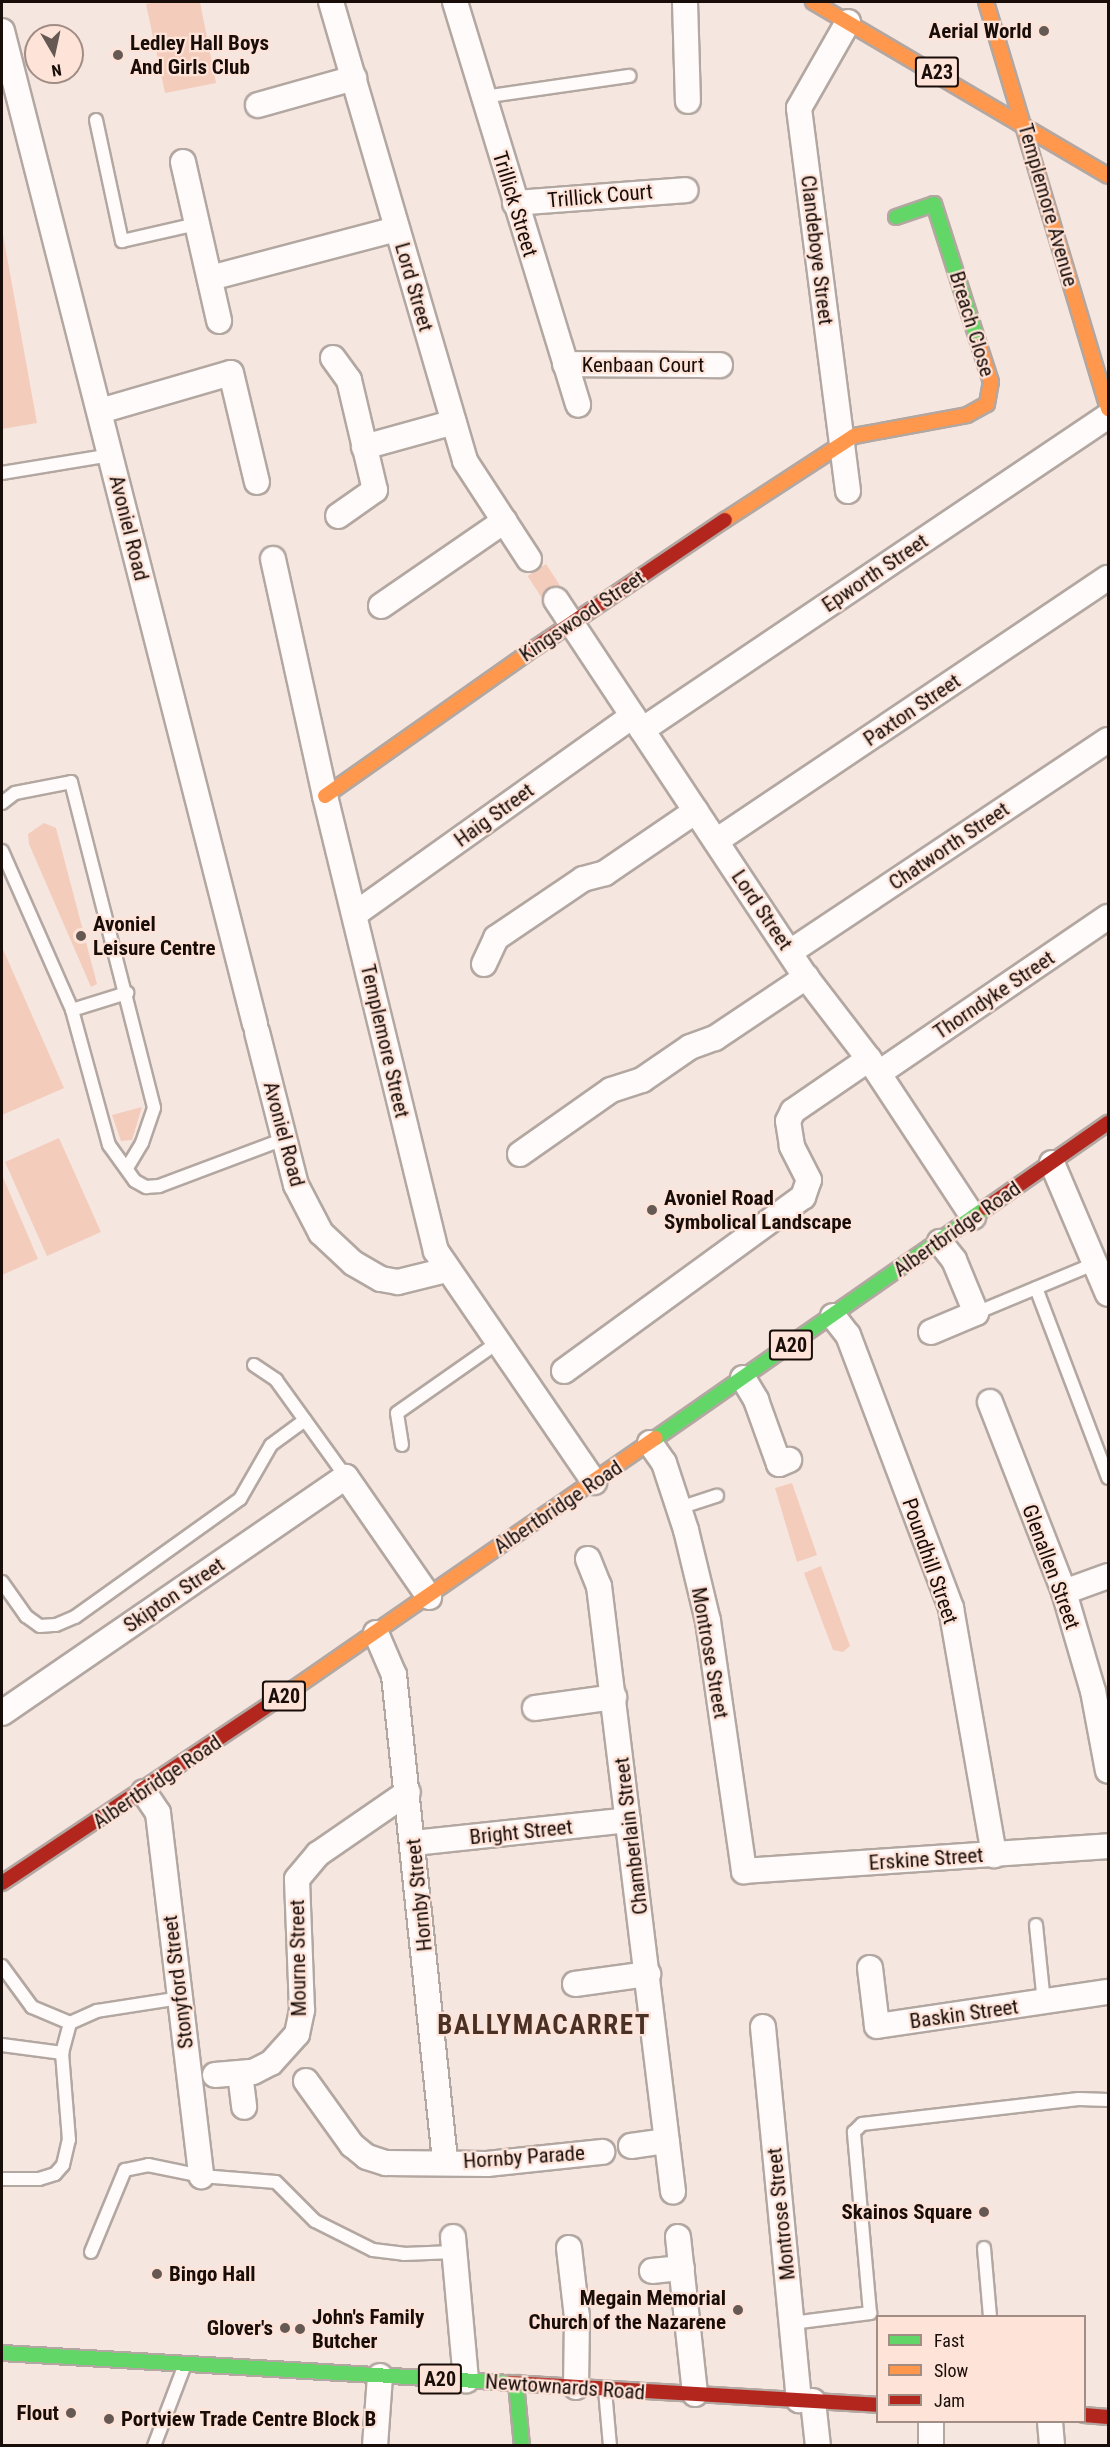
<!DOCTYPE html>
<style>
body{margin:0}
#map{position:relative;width:1110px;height:2447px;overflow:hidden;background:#f6e6e0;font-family:"Roboto Condensed",sans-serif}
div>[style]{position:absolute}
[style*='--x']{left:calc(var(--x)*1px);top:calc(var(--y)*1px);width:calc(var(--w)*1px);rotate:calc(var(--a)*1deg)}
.green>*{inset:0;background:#f3ccbb;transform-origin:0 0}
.roads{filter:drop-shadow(2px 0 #b3a7a1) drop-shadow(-2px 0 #b3a7a1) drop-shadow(0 2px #b3a7a1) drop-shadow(0 -2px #b3a7a1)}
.lane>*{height:12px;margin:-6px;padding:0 6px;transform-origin:6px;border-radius:6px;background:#fefbfa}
.street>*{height:24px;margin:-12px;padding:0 12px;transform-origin:12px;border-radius:12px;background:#fefbfa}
.fast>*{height:14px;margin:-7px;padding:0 7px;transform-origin:7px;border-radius:7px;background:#63d668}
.slow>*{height:14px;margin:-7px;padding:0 7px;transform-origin:7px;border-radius:7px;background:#ff974d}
.jam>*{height:14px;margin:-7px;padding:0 7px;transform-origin:7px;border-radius:7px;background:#b3261e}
.dots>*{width:16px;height:16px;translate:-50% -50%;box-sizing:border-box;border:3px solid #fee3d8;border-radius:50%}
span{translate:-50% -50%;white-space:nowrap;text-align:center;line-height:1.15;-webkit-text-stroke:4.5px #fee3d8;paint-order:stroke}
.shield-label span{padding:2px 4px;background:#fee3d8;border:2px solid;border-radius:4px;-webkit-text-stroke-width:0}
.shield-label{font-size:20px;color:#180d09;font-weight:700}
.poi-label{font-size:21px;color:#180d09;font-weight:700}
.right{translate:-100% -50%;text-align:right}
.left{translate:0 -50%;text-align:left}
.street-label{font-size:21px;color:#180d09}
.district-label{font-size:27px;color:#4a3126;font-weight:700;letter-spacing:1.5px}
.frame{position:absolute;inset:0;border:3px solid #180d09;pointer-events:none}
.legend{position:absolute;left:876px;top:2315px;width:210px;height:108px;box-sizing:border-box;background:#fee3d8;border:2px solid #a28d85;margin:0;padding:8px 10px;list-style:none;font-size:18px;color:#180d09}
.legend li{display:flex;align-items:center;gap:12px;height:30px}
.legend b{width:30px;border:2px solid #a28d85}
.north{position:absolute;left:24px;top:24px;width:60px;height:60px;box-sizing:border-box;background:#fee3d8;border:2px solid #a28d85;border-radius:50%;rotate:171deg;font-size:16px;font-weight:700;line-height:24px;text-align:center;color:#180d09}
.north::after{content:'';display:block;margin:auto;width:21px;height:27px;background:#665954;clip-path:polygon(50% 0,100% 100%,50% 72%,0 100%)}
</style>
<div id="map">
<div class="green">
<div style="clip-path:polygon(159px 2px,200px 2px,216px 83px,165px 93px,146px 4px)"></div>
<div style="clip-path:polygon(2px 229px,37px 423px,2px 429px)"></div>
<div style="left:546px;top:564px;width:31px;height:22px;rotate:57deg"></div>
<div style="clip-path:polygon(44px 823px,56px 828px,97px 984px,91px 987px,29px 844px,28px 834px)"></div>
<div style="clip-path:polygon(2px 947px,64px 1088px,2px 1115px)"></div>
<div style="clip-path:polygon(142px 1107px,132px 1140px,121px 1141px,112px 1115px)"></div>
<div style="left:59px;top:1138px;width:103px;height:59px;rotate:66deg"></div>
<div style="clip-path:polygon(2px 1175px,38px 1259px,2px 1275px)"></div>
<div style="clip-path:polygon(792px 1483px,817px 1555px,797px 1562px,775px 1488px)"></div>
<div style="clip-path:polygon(821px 1566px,850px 1646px,843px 1652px,833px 1650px,804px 1573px)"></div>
</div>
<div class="roads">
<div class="lane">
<div style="--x:483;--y:97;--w:148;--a:-8.2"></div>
<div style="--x:96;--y:120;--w:124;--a:77.9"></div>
<div style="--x:122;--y:241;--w:77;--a:-12.8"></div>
<div style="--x:2;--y:473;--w:110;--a:-9.4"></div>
<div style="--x:2;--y:803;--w:16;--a:-38"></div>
<div style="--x:15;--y:793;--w:57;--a:-11.1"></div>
<div style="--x:71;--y:782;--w:336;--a:75.7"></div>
<div style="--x:154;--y:1108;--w:37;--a:109"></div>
<div style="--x:142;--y:1143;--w:29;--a:121"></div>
<div style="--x:2;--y:851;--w:174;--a:66.2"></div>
<div style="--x:72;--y:1010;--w:140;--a:74.7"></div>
<div style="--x:109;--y:1145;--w:44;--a:54.2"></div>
<div style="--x:135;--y:1181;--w:13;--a:29"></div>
<div style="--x:146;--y:1187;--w:13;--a:-4"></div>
<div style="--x:159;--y:1186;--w:134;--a:-20.6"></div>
<div style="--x:72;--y:1010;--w:58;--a:-17.2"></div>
<div style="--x:1036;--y:1288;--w:203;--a:69.2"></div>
<div style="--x:976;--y:1313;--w:130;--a:-22.6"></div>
<div style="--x:254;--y:1365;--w:27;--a:34"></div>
<div style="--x:276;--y:1380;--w:120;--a:54.2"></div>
<div style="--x:402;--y:1445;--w:32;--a:-99"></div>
<div style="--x:397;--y:1413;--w:122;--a:-35"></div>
<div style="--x:679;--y:1508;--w:40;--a:-18"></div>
<div style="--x:2;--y:1582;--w:42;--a:54.8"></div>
<div style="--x:26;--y:1616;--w:17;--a:36"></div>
<div style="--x:40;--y:1626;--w:16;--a:-4"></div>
<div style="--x:56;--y:1625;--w:21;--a:-23"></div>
<div style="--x:75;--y:1617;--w:203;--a:-35.6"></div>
<div style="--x:240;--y:1499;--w:62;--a:-60.1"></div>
<div style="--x:271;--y:1445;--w:42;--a:-36.3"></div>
<div style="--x:1036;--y:1925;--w:77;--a:84.1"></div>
<div style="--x:2;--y:1966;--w:51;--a:53.8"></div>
<div style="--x:32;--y:2007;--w:41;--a:22.8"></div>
<div style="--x:2;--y:2045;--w:61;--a:7.6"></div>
<div style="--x:2;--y:2179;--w:37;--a:0"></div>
<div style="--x:39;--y:2179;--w:17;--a:-17"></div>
<div style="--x:55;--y:2174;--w:12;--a:-48"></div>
<div style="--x:63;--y:2165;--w:26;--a:-77"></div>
<div style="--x:69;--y:2140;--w:87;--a:-94.6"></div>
<div style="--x:62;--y:2053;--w:31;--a:-75"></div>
<div style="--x:70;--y:2023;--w:30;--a:-24"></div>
<div style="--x:97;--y:2011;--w:84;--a:-8.9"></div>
<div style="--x:984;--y:2248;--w:68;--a:85"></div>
<div style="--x:91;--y:2252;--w:89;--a:-67.5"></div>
<div style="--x:125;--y:2170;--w:24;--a:-12"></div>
<div style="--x:148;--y:2165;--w:54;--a:11.7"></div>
<div style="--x:201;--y:2176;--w:75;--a:4.6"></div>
<div style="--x:276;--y:2182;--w:55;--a:45"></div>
<div style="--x:315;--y:2221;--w:65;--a:26.6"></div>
<div style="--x:373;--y:2250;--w:31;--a:7"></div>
<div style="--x:404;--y:2254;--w:50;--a:-2.3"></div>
<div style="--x:792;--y:2323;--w:79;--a:-7.3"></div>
<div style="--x:870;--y:2313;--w:182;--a:-95.1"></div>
<div style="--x:854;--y:2132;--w:11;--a:-45"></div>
<div style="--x:862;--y:2124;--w:218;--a:-6.6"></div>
<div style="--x:1079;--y:2099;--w:29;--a:2"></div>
<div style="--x:605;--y:2390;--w:56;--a:84.9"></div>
<div style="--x:154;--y:2446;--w:85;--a:-69.2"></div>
</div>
<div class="street">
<div style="--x:331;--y:2;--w:478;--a:73.7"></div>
<div style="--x:465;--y:461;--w:117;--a:56.9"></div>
<div style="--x:455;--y:2;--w:421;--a:73"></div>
<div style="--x:685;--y:2;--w:99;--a:88.3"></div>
<div style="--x:2;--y:31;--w:1025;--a:75.71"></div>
<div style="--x:258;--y:105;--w:100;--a:-15.7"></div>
<div style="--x:183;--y:162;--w:163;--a:77.2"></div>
<div style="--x:515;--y:203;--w:171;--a:-4.3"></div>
<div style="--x:210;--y:278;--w:193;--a:-14.7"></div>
<div style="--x:333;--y:358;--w:27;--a:54"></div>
<div style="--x:349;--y:380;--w:113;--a:76.7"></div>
<div style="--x:375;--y:490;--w:45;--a:144.9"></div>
<div style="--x:565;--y:364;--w:155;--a:0.4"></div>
<div style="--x:100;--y:411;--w:136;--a:-16.2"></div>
<div style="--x:231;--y:373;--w:112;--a:76.6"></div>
<div style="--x:364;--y:447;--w:93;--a:-15.5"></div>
<div style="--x:848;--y:491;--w:386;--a:-97.3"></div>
<div style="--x:799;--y:108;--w:99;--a:-60.3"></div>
<div style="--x:273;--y:559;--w:243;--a:77.6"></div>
<div style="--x:325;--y:796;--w:468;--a:76.3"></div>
<div style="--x:436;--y:1251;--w:280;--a:55.6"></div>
<div style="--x:556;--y:600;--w:452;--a:56.5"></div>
<div style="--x:806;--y:977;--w:103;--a:52.5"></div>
<div style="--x:869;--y:1059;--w:189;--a:56.6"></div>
<div style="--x:381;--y:606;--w:150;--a:-34.6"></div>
<div style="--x:642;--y:730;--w:562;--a:-33.97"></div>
<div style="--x:716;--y:841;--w:472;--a:-33.9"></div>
<div style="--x:355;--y:914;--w:341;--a:-35.5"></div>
<div style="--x:790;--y:952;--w:382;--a:-33.7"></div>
<div style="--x:484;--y:964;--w:29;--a:-65"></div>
<div style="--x:496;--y:938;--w:105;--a:-34.1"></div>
<div style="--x:583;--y:879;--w:23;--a:-15"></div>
<div style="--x:605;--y:873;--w:110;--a:-34.3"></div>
<div style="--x:257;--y:1032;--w:158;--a:75.7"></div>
<div style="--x:296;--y:1185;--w:54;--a:62.5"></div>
<div style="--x:321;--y:1233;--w:44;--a:43.2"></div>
<div style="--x:353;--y:1263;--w:32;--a:30"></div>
<div style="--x:381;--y:1279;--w:17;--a:10"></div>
<div style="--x:398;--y:1282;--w:50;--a:-13.8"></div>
<div style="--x:879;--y:1073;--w:277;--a:-34.3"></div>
<div style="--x:520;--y:1154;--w:111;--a:-35.1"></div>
<div style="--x:611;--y:1090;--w:33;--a:-18"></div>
<div style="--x:642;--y:1080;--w:58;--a:-34.5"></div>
<div style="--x:690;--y:1047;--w:27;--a:-20"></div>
<div style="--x:715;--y:1038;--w:110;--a:-33.8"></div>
<div style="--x:1052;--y:1163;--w:142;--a:66.9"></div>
<div style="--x:833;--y:1316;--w:24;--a:52"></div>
<div style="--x:848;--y:1335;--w:292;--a:69.3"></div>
<div style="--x:951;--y:1608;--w:251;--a:80.1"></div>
<div style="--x:931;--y:1332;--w:49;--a:-22.9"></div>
<div style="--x:976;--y:1313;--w:57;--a:-112.5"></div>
<div style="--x:954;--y:1260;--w:23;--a:-128"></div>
<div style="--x:564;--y:1371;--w:296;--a:-36.1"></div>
<div style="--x:803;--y:1197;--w:18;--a:-71"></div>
<div style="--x:809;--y:1180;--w:38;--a:-117"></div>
<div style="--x:792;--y:1146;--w:25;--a:-99"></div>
<div style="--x:788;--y:1121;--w:11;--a:-63"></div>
<div style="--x:793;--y:1111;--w:92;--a:-34.4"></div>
<div style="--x:743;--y:1378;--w:26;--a:59"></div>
<div style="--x:756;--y:1400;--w:68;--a:70.2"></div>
<div style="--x:779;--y:1464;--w:11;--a:-22"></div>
<div style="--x:990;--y:1402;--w:204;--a:68.7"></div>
<div style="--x:1064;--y:1592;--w:103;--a:73.7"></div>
<div style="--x:1093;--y:1691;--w:81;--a:79.4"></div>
<div style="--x:650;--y:1443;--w:24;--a:55"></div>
<div style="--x:664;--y:1463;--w:71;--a:71.8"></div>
<div style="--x:686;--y:1530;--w:94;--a:76.4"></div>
<div style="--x:708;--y:1621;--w:253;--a:81.8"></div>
<div style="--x:744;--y:1871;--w:365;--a:-3.9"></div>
<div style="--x:588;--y:1559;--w:29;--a:68"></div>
<div style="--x:599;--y:1586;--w:610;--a:83.03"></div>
<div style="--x:1064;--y:1592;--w:47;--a:-20"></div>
<div style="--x:376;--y:1633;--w:46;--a:66.8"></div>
<div style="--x:394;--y:1675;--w:489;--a:84"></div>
<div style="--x:535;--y:1708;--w:80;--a:-7.9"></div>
<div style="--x:2;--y:1713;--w:417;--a:-34.5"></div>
<div style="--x:346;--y:1477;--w:146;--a:55.3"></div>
<div style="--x:144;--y:1792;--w:25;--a:56"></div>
<div style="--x:158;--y:1813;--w:366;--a:83.2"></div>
<div style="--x:414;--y:1843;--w:215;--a:-6.1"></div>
<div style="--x:870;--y:1968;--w:58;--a:83.1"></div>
<div style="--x:877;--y:2026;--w:233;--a:-8.4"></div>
<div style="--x:575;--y:1984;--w:74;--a:-7.8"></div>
<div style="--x:763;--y:2027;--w:375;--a:84.5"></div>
<div style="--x:240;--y:2073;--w:34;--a:83"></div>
<div style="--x:215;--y:2075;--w:38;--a:-5"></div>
<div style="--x:253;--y:2072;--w:20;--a:-27"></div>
<div style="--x:271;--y:2063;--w:39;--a:-48"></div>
<div style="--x:297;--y:2034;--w:25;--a:-78"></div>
<div style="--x:302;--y:2010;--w:131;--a:-92.2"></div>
<div style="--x:297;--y:1879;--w:33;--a:-50"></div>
<div style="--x:318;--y:1854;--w:109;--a:-34.6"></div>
<div style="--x:306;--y:2081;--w:79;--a:54.3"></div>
<div style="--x:352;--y:2145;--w:19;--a:39"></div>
<div style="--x:367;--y:2157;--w:20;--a:18"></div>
<div style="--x:386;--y:2163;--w:101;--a:0.6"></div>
<div style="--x:487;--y:2164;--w:116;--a:-6"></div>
<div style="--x:631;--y:2146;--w:36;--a:-8"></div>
<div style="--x:453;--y:2237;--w:144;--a:84.8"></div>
<div style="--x:678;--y:2237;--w:158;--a:83.8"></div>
<div style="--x:569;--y:2248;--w:69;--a:83.4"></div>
<div style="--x:577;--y:2317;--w:70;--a:90.8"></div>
<div style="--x:652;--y:2271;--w:30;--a:-6"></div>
<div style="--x:813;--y:2401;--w:45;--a:83.7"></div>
<div style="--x:931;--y:2422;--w:24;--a:90"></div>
<div style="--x:1050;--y:2422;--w:24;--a:85"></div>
<div style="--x:375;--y:2446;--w:70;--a:-85.9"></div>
</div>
<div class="fast">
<div style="--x:896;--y:217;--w:40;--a:-18.9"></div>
<div style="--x:934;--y:204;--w:148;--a:72.3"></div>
<div style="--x:656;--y:1438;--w:402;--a:-34.9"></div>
<div style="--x:2;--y:2353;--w:509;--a:3.38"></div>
<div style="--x:516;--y:2383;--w:63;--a:84.6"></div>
</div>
<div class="slow">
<div style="--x:813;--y:2;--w:342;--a:30.5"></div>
<div style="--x:986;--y:2;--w:425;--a:73.3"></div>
<div style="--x:725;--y:520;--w:154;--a:-33.1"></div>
<div style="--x:854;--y:436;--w:115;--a:-10.5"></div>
<div style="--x:967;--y:415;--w:23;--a:-29"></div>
<div style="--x:987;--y:404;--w:22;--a:-80"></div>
<div style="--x:991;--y:382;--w:39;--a:-108"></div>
<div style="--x:325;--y:796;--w:257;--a:-35.2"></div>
<div style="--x:293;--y:1689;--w:441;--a:-34.7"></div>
</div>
<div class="jam">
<div style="--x:535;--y:648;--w:229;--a:-34"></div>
<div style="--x:986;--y:1208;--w:149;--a:-34.9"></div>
<div style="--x:2;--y:1883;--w:350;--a:-33.7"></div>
<div style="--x:510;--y:2383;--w:369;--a:3.4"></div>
<div style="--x:1084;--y:2415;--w:24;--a:5"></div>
</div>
</div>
<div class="dots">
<div style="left:1044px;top:31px;background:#665954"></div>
<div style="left:118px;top:55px;background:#665954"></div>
<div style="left:81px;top:936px;background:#665954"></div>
<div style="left:652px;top:1210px;background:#665954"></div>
<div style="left:984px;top:2212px;background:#665954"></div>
<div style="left:157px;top:2274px;background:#665954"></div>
<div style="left:738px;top:2310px;background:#665954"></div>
<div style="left:285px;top:2328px;background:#665954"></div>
<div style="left:300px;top:2329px;background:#665954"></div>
<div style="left:71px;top:2413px;background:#665954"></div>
<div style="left:109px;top:2419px;background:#665954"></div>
</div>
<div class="shield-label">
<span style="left:937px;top:72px">A23</span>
<span style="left:791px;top:1345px">A20</span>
<span style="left:284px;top:1696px">A20</span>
<span style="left:440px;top:2379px">A20</span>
</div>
<div class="poi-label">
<span class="right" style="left:1032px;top:31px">Aerial World</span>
<span class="left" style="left:130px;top:55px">Ledley Hall Boys<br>And Girls Club</span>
<span class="left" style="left:93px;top:936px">Avoniel<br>Leisure Centre</span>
<span class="left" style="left:664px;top:1210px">Avoniel Road<br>Symbolical Landscape</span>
<span class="right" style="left:972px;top:2212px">Skainos Square</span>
<span class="left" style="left:169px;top:2274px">Bingo Hall</span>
<span class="right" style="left:726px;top:2310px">Megain Memorial<br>Church of the Nazarene</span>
<span class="left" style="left:312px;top:2329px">John's Family<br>Butcher</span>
<span class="right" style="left:273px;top:2328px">Glover's</span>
<span class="right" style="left:59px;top:2413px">Flout</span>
<span class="left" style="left:121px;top:2419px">Portview Trade Centre Block B</span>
</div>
<div class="street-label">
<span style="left:600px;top:196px;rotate:-5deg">Trillick Court</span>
<span style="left:515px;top:204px;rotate:73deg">Trillick Street</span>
<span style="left:1048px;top:205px;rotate:74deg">Templemore Avenue</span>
<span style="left:817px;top:250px;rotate:83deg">Clandeboye Street</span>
<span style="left:414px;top:287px;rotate:74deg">Lord Street</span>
<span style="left:972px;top:324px;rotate:73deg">Breach Close</span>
<span style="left:643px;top:365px">Kenbaan Court</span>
<span style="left:129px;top:528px;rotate:76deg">Avoniel Road</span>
<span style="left:875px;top:573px;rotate:-34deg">Epworth Street</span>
<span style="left:582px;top:616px;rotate:-34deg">Kingswood Street</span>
<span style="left:912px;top:710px;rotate:-34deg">Paxton Street</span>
<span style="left:494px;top:815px;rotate:-36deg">Haig Street</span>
<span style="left:949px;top:846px;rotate:-34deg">Chatworth Street</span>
<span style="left:762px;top:910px;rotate:56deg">Lord Street</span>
<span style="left:994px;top:995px;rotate:-34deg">Thorndyke Street</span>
<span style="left:385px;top:1041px;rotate:77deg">Templemore Street</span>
<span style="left:284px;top:1134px;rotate:75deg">Avoniel Road</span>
<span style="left:957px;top:1229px;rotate:-35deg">Albertbridge Road</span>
<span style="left:558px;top:1507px;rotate:-34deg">Albertbridge Road</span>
<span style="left:930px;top:1561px;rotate:71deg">Poundhill Street</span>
<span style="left:1051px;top:1567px;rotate:70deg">Glenallen Street</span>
<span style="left:174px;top:1595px;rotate:-34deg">Skipton Street</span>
<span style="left:710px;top:1653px;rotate:80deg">Montrose Street</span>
<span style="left:157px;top:1782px;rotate:-34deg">Albertbridge Road</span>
<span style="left:521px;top:1832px;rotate:-6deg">Bright Street</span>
<span style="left:631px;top:1836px;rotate:-97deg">Chamberlain Street</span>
<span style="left:926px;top:1859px;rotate:-4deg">Erskine Street</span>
<span style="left:419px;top:1895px;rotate:-96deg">Hornby Street</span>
<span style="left:298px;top:1958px;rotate:-91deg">Mourne Street</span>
<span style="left:178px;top:1982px;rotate:-97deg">Stonyford Street</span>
<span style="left:964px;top:2014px;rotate:-8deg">Baskin Street</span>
<span style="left:524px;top:2157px;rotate:-4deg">Hornby Parade</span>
<span style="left:781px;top:2214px;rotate:-96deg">Montrose Street</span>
<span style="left:565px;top:2387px;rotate:4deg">Newtownards Road</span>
</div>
<div class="district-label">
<span style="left:544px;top:2026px">BALLYMACARRET</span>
</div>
<div class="frame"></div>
<ul class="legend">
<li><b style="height:8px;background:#63d668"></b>Fast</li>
<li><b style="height:8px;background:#ff974d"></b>Slow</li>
<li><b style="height:8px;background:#b3261e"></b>Jam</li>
</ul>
<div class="north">N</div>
</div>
